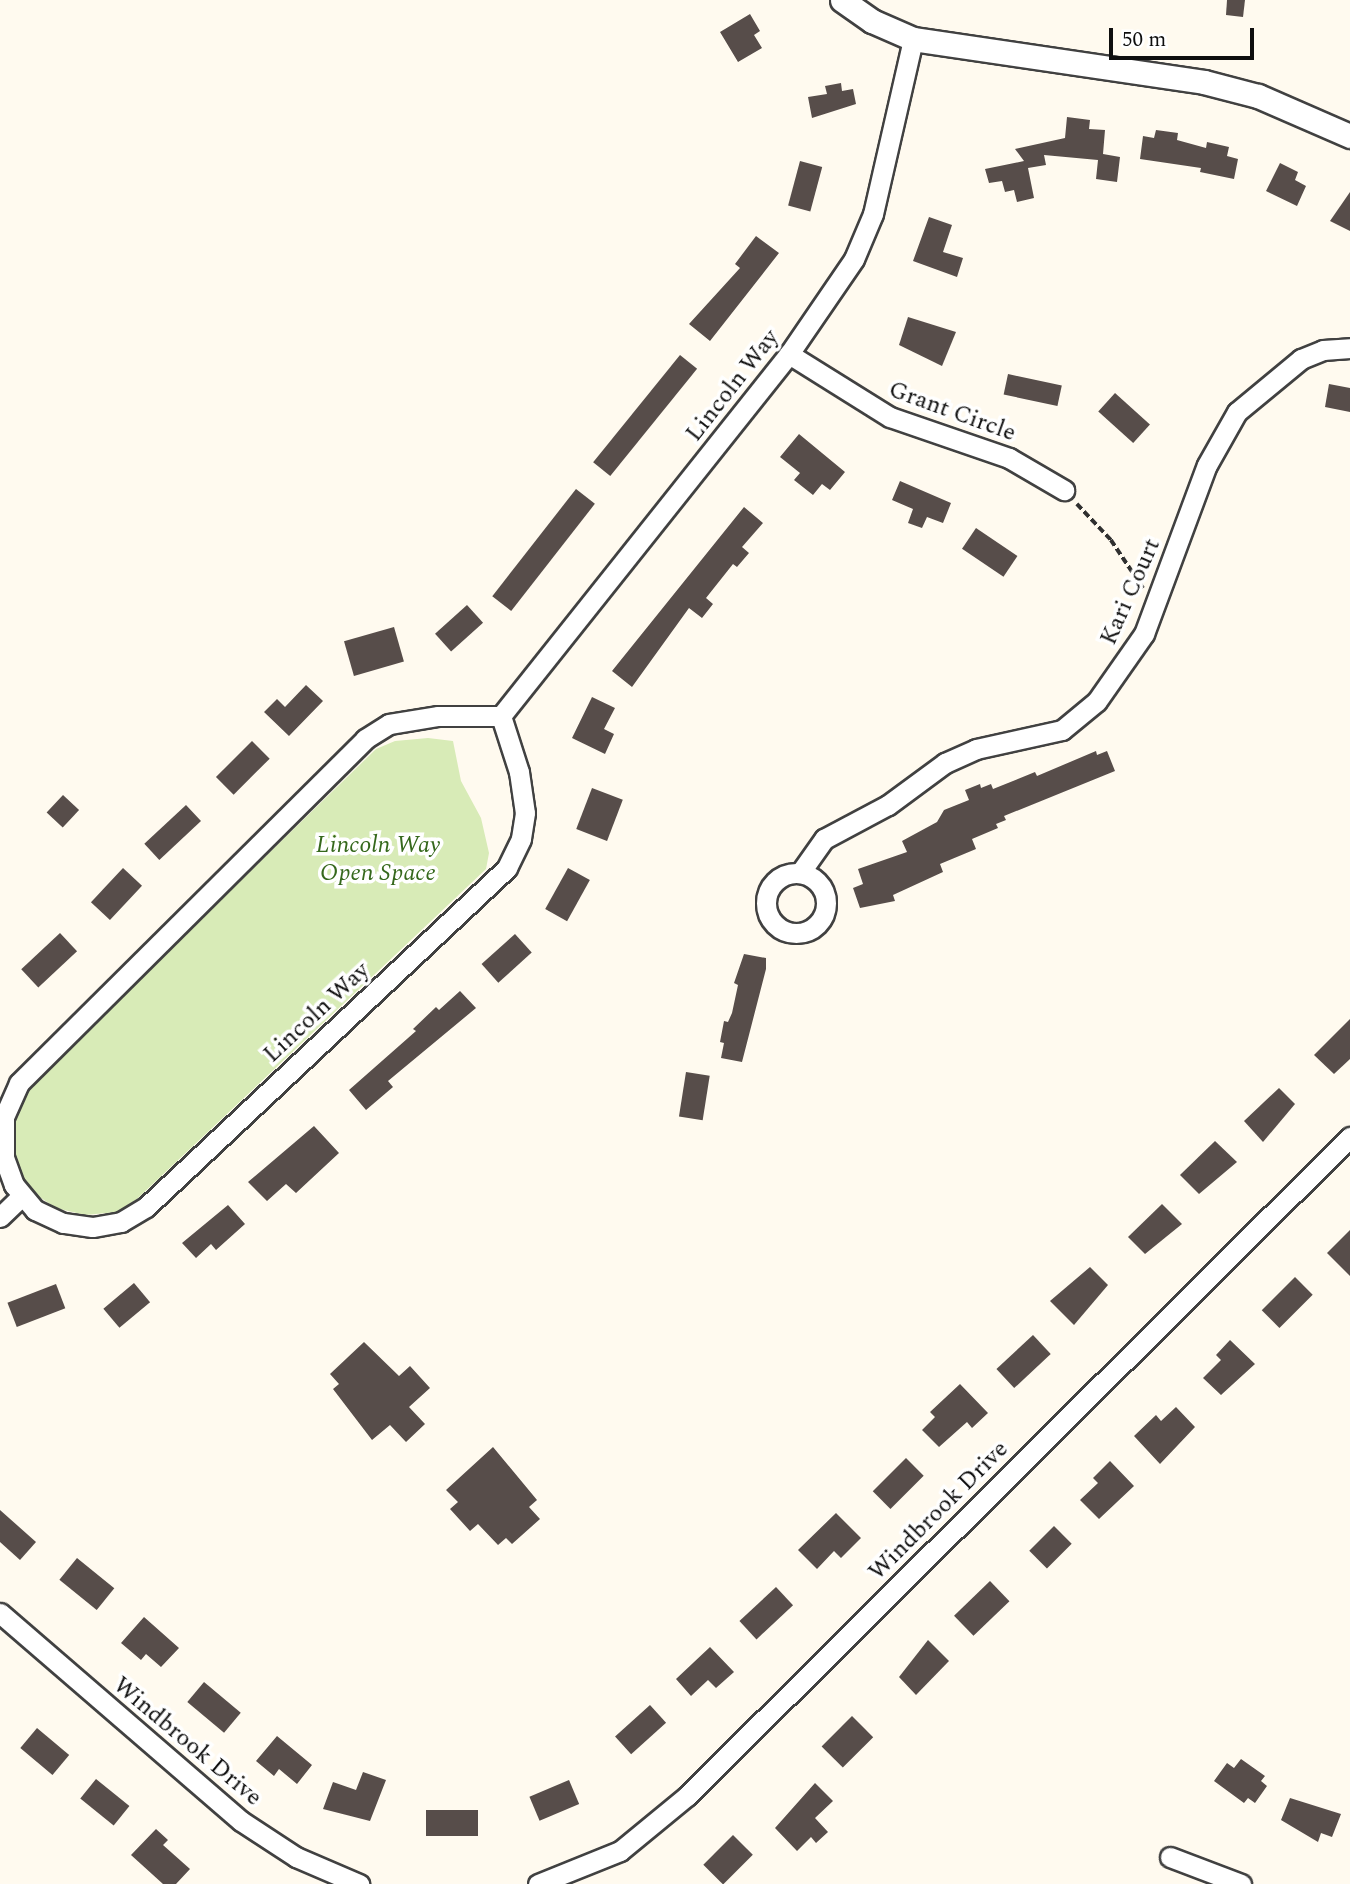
<!DOCTYPE html>
<style>
body{margin:0}
#map{position:relative;width:1350px;height:1884px;overflow:hidden;background:#fffaef;font-family:Spectral,serif}
div>[style]{position:absolute}
[style*='--x']{left:calc(var(--x)*1px);top:calc(var(--y)*1px);width:calc(var(--w)*1px);rotate:calc(var(--a)*1deg)}
.green>*{inset:0;background:#d8ebb7}
.building>*{inset:0;background:#574d4a;transform-origin:0 0}
.path>*{height:3.5px;margin-top:-1.75px;transform-origin:0;background:repeating-linear-gradient(90deg,#303030 0 7px,transparent 0 10.5px)}
.roads{filter:drop-shadow(2px 0 #414141) drop-shadow(-2px 0 #414141) drop-shadow(0 2px #414141) drop-shadow(0 -2px #414141)}
.minor>*{height:19px;margin:-9.5px;padding:0 9.5px;transform-origin:9.5px;border-radius:9.5px;background:#fff}
.minor>.ring{margin:-9.5px;padding:0;box-sizing:content-box;background:none;border:19px solid #fff;border-radius:50%}
.tertiary>*{height:23px;margin:-11.5px;padding:0 11.5px;transform-origin:11.5px;border-radius:11.5px;background:#fff}
span{translate:-50% -50%;white-space:nowrap;text-align:center;line-height:1.15;-webkit-text-stroke:7px #fff;paint-order:stroke}
.street-label{font-size:24px;color:#0e0e0e}
.park-label{font-size:24px;color:#35681c;font-style:italic}
.scale{position:absolute;left:1109px;top:28px;width:145px;height:32px;box-sizing:border-box;border:4px solid #0e0e0e;border-top:0;padding-left:9px;font-size:21px;line-height:24px;white-space:nowrap;color:#0e0e0e;-webkit-text-stroke:5px #fff;paint-order:stroke}
</style>
<div id="map">
<div class="green">
<div style="clip-path:polygon(428px 738px,453px 741px,461px 781px,481px 818px,489px 853px,486px 869px,137px 1199px,117px 1212px,85px 1215px,56px 1208px,35px 1194px,16px 1167px,12px 1128px,32px 1084px,376px 749px,395px 741px)"></div>
</div>
<div class="building">
<div style="clip-path:polygon(1227px 0,1245px 0,1243px 17px,1226px 15px)"></div>
<div style="clip-path:polygon(750px 14px,760px 31px,754px 35px,762px 48px,738px 62px,720px 32px)"></div>
<div style="clip-path:polygon(841px 83px,842px 91px,853px 89px,856px 104px,812px 118px,808px 97px,827px 94px,825px 86px)"></div>
<div style="clip-path:polygon(1067px 117px,1090px 120px,1089px 129px,1105px 130px,1103px 154px,1120px 157px,1117px 182px,1096px 179px,1098px 160px,1044px 155px,1046px 165px,1028px 168px,1034px 198px,1017px 202px,1014px 190px,1005px 192px,1002px 181px,989px 183px,985px 169px,1024px 161px,1015px 149px,1065px 138px)"></div>
<div style="clip-path:polygon(1156px 130px,1178px 133px,1177px 140px,1206px 148px,1207px 142px,1229px 147px,1227px 156px,1238px 159px,1234px 179px,1200px 172px,1201px 168px,1140px 159px,1143px 136px,1154px 138px)"></div>
<div style="left:800px;top:161px;width:23px;height:46px;rotate:15deg"></div>
<div style="clip-path:polygon(1280px 163px,1298px 172px,1295px 180px,1306px 186px,1297px 206px,1266px 191px)"></div>
<div style="clip-path:polygon(1350px 192px,1350px 231px,1330px 221px)"></div>
<div style="clip-path:polygon(929px 217px,952px 225px,943px 252px,963px 258px,957px 277px,913px 261px)"></div>
<div style="clip-path:polygon(756px 236px,779px 253px,710px 341px,689px 324px,740px 268px,735px 264px)"></div>
<div style="clip-path:polygon(908px 317px,956px 332px,942px 366px,899px 345px)"></div>
<div style="left:680px;top:355px;width:22px;height:138px;rotate:39deg"></div>
<div style="left:1008px;top:374px;width:55px;height:21px;rotate:12deg"></div>
<div style="clip-path:polygon(1329px 384px,1350px 388px,1350px 412px,1325px 407px)"></div>
<div style="left:1115px;top:393px;width:47px;height:25px;rotate:42deg"></div>
<div style="clip-path:polygon(799px 434px,845px 472px,830px 490px,822px 484px,813px 495px,794px 480px,800px 473px,780px 457px)"></div>
<div style="clip-path:polygon(900px 481px,951px 503px,943px 523px,927px 517px,922px 528px,908px 523px,913px 509px,892px 500px)"></div>
<div style="left:576px;top:489px;width:24px;height:136px;rotate:38deg"></div>
<div style="clip-path:polygon(744px 507px,763px 523px,742px 547px,749px 553px,737px 567px,733px 564px,706px 598px,713px 604px,702px 618px,689px 608px,632px 687px,612px 671px)"></div>
<div style="left:976px;top:528px;width:50px;height:25px;rotate:34deg"></div>
<div style="left:467px;top:605px;width:24px;height:43px;rotate:48deg"></div>
<div style="left:394px;top:627px;width:36px;height:52px;rotate:74deg"></div>
<div style="clip-path:polygon(306px 685px,323px 701px,289px 736px,264px 712px,277px 699px,285px 707px)"></div>
<div style="clip-path:polygon(592px 697px,615px 708px,604px 729px,614px 734px,605px 754px,572px 738px)"></div>
<div style="left:252px;top:741px;width:25px;height:51px;rotate:45deg"></div>
<div style="clip-path:polygon(1096px 751px,1097px 755px,1107px 751px,1115px 771px,1004px 816px,1006px 820px,996px 824px,998px 828px,972px 839px,976px 849px,940px 864px,943px 872px,893px 895px,895px 901px,860px 908px,853px 888px,863px 884px,858px 869px,907px 852px,902px 841px,937px 822px,944px 810px,969px 800px,965px 790px,980px 784px,981px 788px,991px 784px,993px 789px,1035px 772px,1037px 776px)"></div>
<div style="left:592px;top:788px;width:33px;height:44px;rotate:21deg"></div>
<div style="left:63px;top:795px;width:22px;height:24px;rotate:43deg"></div>
<div style="left:186px;top:805px;width:22px;height:57px;rotate:47deg"></div>
<div style="left:123px;top:868px;width:26px;height:47px;rotate:43deg"></div>
<div style="left:568px;top:868px;width:25px;height:47px;rotate:29deg"></div>
<div style="left:60px;top:933px;width:25px;height:53px;rotate:47deg"></div>
<div style="left:515px;top:934px;width:25px;height:45px;rotate:48deg"></div>
<div style="clip-path:polygon(744px 954px,766px 958px,766px 969px,742px 1062px,721px 1058px,724px 1043px,720px 1042px,724px 1021px,728px 1022px,732px 1013px,738px 985px,734px 983px)"></div>
<div style="clip-path:polygon(460px 991px,476px 1008px,388px 1081px,393px 1087px,366px 1110px,349px 1090px,416px 1031px,413px 1029px,436px 1007px,439px 1010px)"></div>
<div style="clip-path:polygon(1350px 1019px,1350px 1059px,1334px 1074px,1314px 1055px)"></div>
<div style="left:686px;top:1072px;width:24px;height:45px;rotate:9deg"></div>
<div style="clip-path:polygon(1279px 1088px,1295px 1104px,1263px 1142px,1244px 1121px)"></div>
<div style="clip-path:polygon(314px 1126px,339px 1153px,296px 1193px,286px 1184px,267px 1201px,248px 1182px)"></div>
<div style="clip-path:polygon(1215px 1141px,1237px 1162px,1199px 1194px,1180px 1175px)"></div>
<div style="clip-path:polygon(1162px 1204px,1182px 1224px,1145px 1254px,1128px 1237px)"></div>
<div style="clip-path:polygon(228px 1205px,245px 1224px,216px 1250px,211px 1244px,196px 1258px,182px 1243px)"></div>
<div style="clip-path:polygon(1350px 1230px,1350px 1276px,1327px 1253px)"></div>
<div style="clip-path:polygon(1090px 1267px,1108px 1285px,1074px 1325px,1050px 1301px)"></div>
<div style="left:1295px;top:1277px;width:25px;height:47px;rotate:45deg"></div>
<div style="left:134px;top:1283px;width:25px;height:40px;rotate:50deg"></div>
<div style="left:56px;top:1284px;width:26px;height:52px;rotate:69deg"></div>
<div style="left:1033px;top:1335px;width:26px;height:50px;rotate:47deg"></div>
<div style="clip-path:polygon(1230px 1340px,1255px 1364px,1221px 1395px,1203px 1378px,1221px 1360px,1216px 1355px)"></div>
<div style="clip-path:polygon(364px 1342px,399px 1376px,410px 1366px,430px 1388px,409px 1407px,425px 1424px,406px 1442px,390px 1425px,372px 1440px,333px 1389px,339px 1384px,330px 1374px)"></div>
<div style="clip-path:polygon(960px 1384px,988px 1413px,972px 1428px,967px 1422px,939px 1447px,922px 1430px,935px 1417px,930px 1412px)"></div>
<div style="clip-path:polygon(1176px 1407px,1195px 1427px,1160px 1464px,1134px 1436px,1156px 1415px,1161px 1421px)"></div>
<div style="clip-path:polygon(493px 1447px,537px 1500px,529px 1507px,540px 1519px,512px 1544px,506px 1538px,498px 1545px,478px 1524px,470px 1531px,450px 1509px,458px 1502px,446px 1490px)"></div>
<div style="left:906px;top:1458px;width:25px;height:47px;rotate:45deg"></div>
<div style="clip-path:polygon(1110px 1461px,1134px 1486px,1099px 1519px,1080px 1500px,1098px 1483px,1093px 1478px)"></div>
<div style="clip-path:polygon(0 1510px,36px 1542px,20px 1560px,0 1542px)"></div>
<div style="clip-path:polygon(836px 1513px,861px 1538px,841px 1558px,834px 1551px,817px 1569px,798px 1550px)"></div>
<div style="left:1054px;top:1526px;width:25px;height:35px;rotate:45deg"></div>
<div style="left:77px;top:1558px;width:48px;height:28px;rotate:39deg"></div>
<div style="left:990px;top:1581px;width:28px;height:50px;rotate:46deg"></div>
<div style="left:776px;top:1587px;width:25px;height:50px;rotate:47deg"></div>
<div style="clip-path:polygon(144px 1617px,179px 1648px,161px 1667px,146px 1654px,141px 1660px,121px 1643px)"></div>
<div style="clip-path:polygon(928px 1640px,949px 1661px,916px 1695px,899px 1677px)"></div>
<div style="clip-path:polygon(710px 1647px,734px 1672px,716px 1688px,708px 1680px,691px 1696px,676px 1679px)"></div>
<div style="left:204px;top:1682px;width:48px;height:26px;rotate:40deg"></div>
<div style="left:650px;top:1705px;width:24px;height:47px;rotate:48deg"></div>
<div style="left:852px;top:1716px;width:30px;height:43px;rotate:45deg"></div>
<div style="left:37px;top:1728px;width:42px;height:26px;rotate:40deg"></div>
<div style="clip-path:polygon(277px 1736px,312px 1765px,297px 1784px,279px 1769px,274px 1776px,256px 1761px)"></div>
<div style="clip-path:polygon(1241px 1759px,1265px 1776px,1261px 1781px,1267px 1786px,1255px 1803px,1248px 1798px,1244px 1803px,1214px 1781px,1227px 1763px,1234px 1768px)"></div>
<div style="clip-path:polygon(363px 1772px,386px 1780px,370px 1821px,323px 1809px,333px 1782px,356px 1790px)"></div>
<div style="left:96px;top:1779px;width:43px;height:25px;rotate:39deg"></div>
<div style="left:569px;top:1780px;width:26px;height:43px;rotate:67deg"></div>
<div style="clip-path:polygon(815px 1783px,833px 1801px,815px 1818px,828px 1832px,816px 1843px,811px 1837px,797px 1851px,775px 1828px)"></div>
<div style="clip-path:polygon(1290px 1798px,1341px 1814px,1332px 1837px,1321px 1833px,1318px 1842px,1281px 1820px)"></div>
<div style="left:478px;top:1810px;width:26px;height:52px;rotate:90deg"></div>
<div style="clip-path:polygon(156px 1829px,168px 1840px,163px 1845px,190px 1869px,176px 1884px,163px 1884px,131px 1855px)"></div>
<div style="left:733px;top:1835px;width:28px;height:42px;rotate:45deg"></div>
</div>
<div class="path">
<div style="--x:1077;--y:504;--w:50;--a:46.6"></div>
<div style="--x:1111;--y:540;--w:58;--a:56.3"></div>
</div>
<div class="roads">
<div class="minor">
<div style="--x:789;--y:354;--w:119;--a:32"></div>
<div style="--x:890;--y:417;--w:126;--a:19"></div>
<div style="--x:1009;--y:458;--w:64;--a:30.2"></div>
<div style="--x:438;--y:716;--w:63;--a:0"></div>
<div style="--x:501;--y:716;--w:59;--a:72.2"></div>
<div style="--x:519;--y:772;--w:41;--a:81.7"></div>
<div style="--x:525;--y:813;--w:26;--a:99"></div>
<div style="--x:521;--y:839;--w:32;--a:116"></div>
<div style="--x:507;--y:868;--w:495;--a:136.8"></div>
<div style="--x:146;--y:1207;--w:29;--a:149"></div>
<div style="--x:121;--y:1222;--w:29;--a:170"></div>
<div style="--x:92;--y:1227;--w:29;--a:-172"></div>
<div style="--x:63;--y:1223;--w:31;--a:-155"></div>
<div style="--x:35;--y:1210;--w:33;--a:-130"></div>
<div style="--x:14;--y:1185;--w:30;--a:-110"></div>
<div style="--x:4;--y:1157;--w:40;--a:-90"></div>
<div style="--x:4;--y:1117;--w:37;--a:-66"></div>
<div style="--x:19;--y:1083;--w:488;--a:-44.8"></div>
<div style="--x:365;--y:739;--w:28;--a:-32"></div>
<div style="--x:389;--y:724;--w:50;--a:-9.3"></div>
<div style="--x:501;--y:716;--w:463;--a:-51.5"></div>
<div style="--x:789;--y:354;--w:115;--a:-55.6"></div>
<div style="--x:854;--y:259;--w:49;--a:-67.1"></div>
<div style="--x:873;--y:214;--w:180;--a:-77.1"></div>
<div class="ring" style="left:766px;top:873px;width:41px;height:41px"></div>
<div style="--x:800;--y:873;--w:42;--a:-54.8"></div>
<div style="--x:824;--y:839;--w:72;--a:-28"></div>
<div style="--x:888;--y:805;--w:71;--a:-36.4"></div>
<div style="--x:945;--y:763;--w:34;--a:-24"></div>
<div style="--x:976;--y:749;--w:88;--a:-12.5"></div>
<div style="--x:1062;--y:730;--w:45;--a:-39.6"></div>
<div style="--x:1097;--y:701;--w:82;--a:-55"></div>
<div style="--x:1144;--y:634;--w:180;--a:-69.6"></div>
<div style="--x:1207;--y:465;--w:61;--a:-60.5"></div>
<div style="--x:1237;--y:412;--w:83;--a:-39.6"></div>
<div style="--x:1301;--y:359;--w:24;--a:-22"></div>
<div style="--x:1323;--y:350;--w:27;--a:-4"></div>
<div style="--x:0;--y:1217;--w:29;--a:-44"></div>
<div style="--x:0;--y:1613;--w:318;--a:40.8"></div>
<div style="--x:241;--y:1821;--w:66;--a:33.2"></div>
<div style="--x:296;--y:1857;--w:69;--a:23.2"></div>
<div style="--x:1170;--y:1857;--w:76;--a:20.8"></div>
<div style="--x:538;--y:1884;--w:88;--a:-21.9"></div>
<div style="--x:620;--y:1851;--w:87;--a:-39.4"></div>
<div style="--x:687;--y:1796;--w:935;--a:-44.83"></div>
</div>
<div class="tertiary">
<div style="--x:842;--y:0;--w:37;--a:35"></div>
<div style="--x:872;--y:21;--w:45;--a:23.7"></div>
<div style="--x:913;--y:39;--w:294;--a:8.4"></div>
<div style="--x:1204;--y:82;--w:56;--a:14.5"></div>
<div style="--x:1258;--y:96;--w:100;--a:23.5"></div>
</div>
</div>
<div class="street-label">
<span style="left:733px;top:386px;rotate:-52deg">Lincoln Way</span>
<span style="left:952px;top:412px;rotate:20deg">Grant Circle</span>
<span style="left:1131px;top:592px;rotate:-66deg">Kari Court</span>
<span style="left:317px;top:1013px;rotate:-43deg">Lincoln Way</span>
<span style="left:939px;top:1511px;rotate:-45deg">Windbrook Drive</span>
<span style="left:187px;top:1742px;rotate:40deg">Windbrook Drive</span>
</div>
<div class="park-label">
<span style="left:378px;top:860px">Lincoln Way<br>Open Space</span>
</div>
<div class="scale">50 m</div>
</div>
